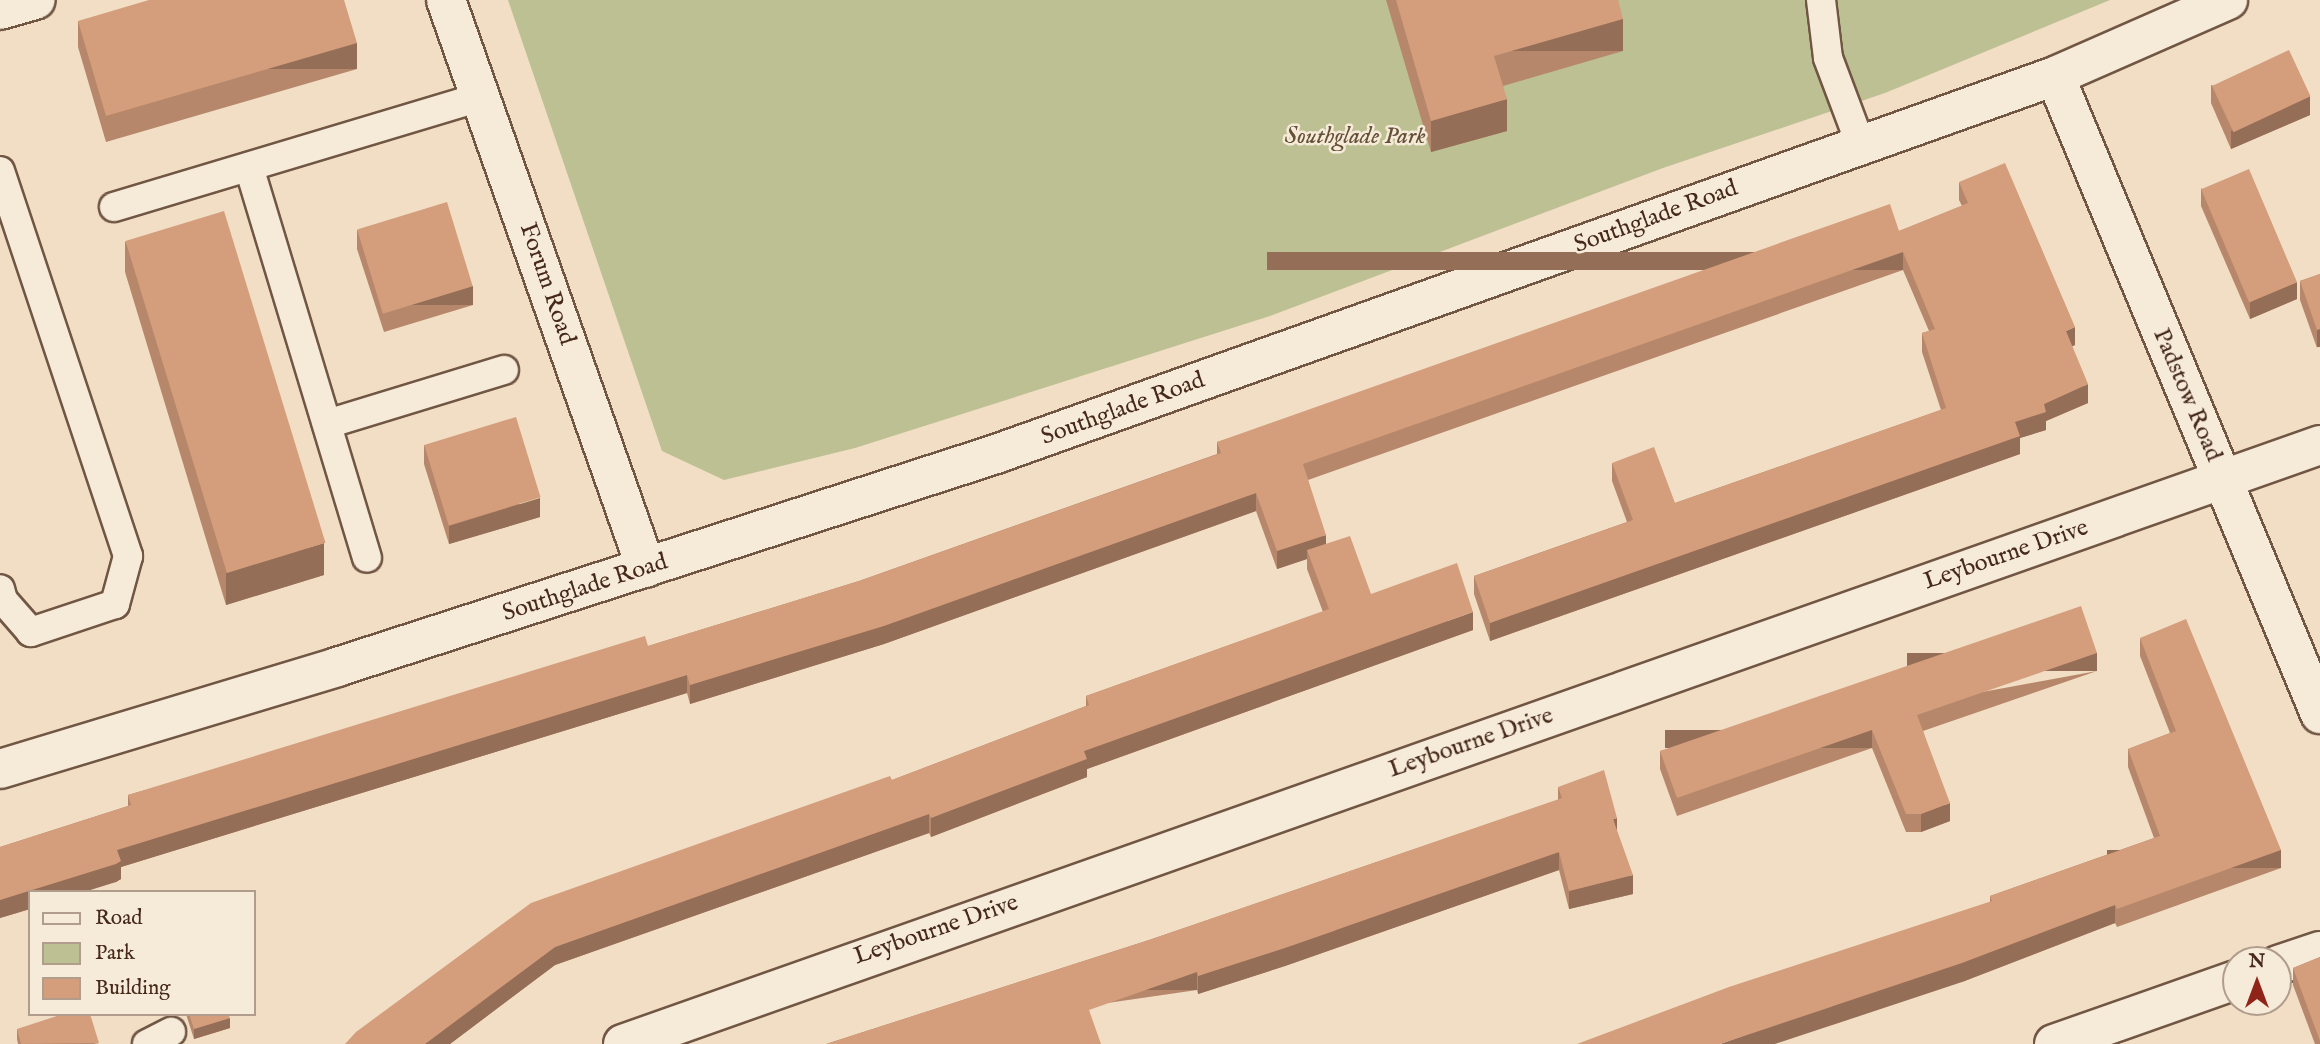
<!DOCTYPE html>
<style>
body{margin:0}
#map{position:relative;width:2320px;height:1044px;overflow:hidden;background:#f1dec5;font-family:"IM FELL English",serif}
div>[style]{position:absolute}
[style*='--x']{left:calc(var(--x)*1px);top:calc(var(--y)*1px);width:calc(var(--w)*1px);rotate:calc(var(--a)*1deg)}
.green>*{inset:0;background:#bdc092}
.roads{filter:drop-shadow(2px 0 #715644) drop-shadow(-2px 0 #715644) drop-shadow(0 2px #715644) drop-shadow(0 -2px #715644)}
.service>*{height:28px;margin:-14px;padding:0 14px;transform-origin:14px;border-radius:14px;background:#f6ead9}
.minor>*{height:38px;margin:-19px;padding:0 19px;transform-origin:19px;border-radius:19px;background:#f6ead9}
.tertiary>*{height:38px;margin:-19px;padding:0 19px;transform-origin:19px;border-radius:19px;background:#f6ead9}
.wall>*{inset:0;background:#b6876a}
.shaded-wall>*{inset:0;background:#946e56;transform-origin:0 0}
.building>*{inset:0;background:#d49d7b;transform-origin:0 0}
span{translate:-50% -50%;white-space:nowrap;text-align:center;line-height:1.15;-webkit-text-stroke:5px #f6ead9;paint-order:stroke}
.park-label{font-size:24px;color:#644f37;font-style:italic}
.street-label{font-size:24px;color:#462919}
.legend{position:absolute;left:28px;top:890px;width:228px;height:126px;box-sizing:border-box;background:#f6ead9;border:2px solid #b09d8c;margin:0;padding:9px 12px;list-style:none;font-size:21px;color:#462919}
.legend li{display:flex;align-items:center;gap:14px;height:35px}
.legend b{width:35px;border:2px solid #b09d8c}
.north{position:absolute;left:2222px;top:946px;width:70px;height:70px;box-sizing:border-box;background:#f6ead9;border:2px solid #b09d8c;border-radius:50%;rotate:0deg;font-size:19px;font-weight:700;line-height:28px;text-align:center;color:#462919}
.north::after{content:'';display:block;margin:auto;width:24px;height:32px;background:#8f2418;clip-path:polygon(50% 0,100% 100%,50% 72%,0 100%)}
</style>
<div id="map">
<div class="green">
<div style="clip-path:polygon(508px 0,2110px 0,1885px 93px,1663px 168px,1270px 316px,855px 448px,724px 480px,662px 451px)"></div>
</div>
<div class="roads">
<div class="service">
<div style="--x:1821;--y:0;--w:58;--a:83.1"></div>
<div style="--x:1828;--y:58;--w:91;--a:69.4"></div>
<div style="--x:249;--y:167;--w:408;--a:73.2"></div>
<div style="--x:0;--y:171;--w:406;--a:71.6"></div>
<div style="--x:128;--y:556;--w:50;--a:105.2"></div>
<div style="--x:115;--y:604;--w:89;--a:161.6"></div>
<div style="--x:31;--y:632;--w:43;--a:-131.2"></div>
<div style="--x:3;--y:600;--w:11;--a:-105"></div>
<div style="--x:114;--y:207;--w:383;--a:-16.7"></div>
<div style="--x:327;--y:424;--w:185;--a:-17"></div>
<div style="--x:147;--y:1044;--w:27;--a:-27"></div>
</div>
<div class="minor">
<div style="--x:446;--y:0;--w:602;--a:70.6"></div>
<div style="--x:0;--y:10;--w:37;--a:-16"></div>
<div style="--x:2055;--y:76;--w:691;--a:67.44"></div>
<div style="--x:2278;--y:965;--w:44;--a:-18.4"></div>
<div style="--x:623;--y:1044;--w:1800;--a:-19.44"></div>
<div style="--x:2054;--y:1044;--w:193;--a:-19.4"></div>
</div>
<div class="tertiary">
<div style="--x:0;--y:769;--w:352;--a:-16.8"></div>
<div style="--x:337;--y:667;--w:693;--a:-17.91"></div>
<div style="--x:996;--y:454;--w:1124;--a:-19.64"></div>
<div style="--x:2055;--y:76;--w:189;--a:-23.7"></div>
</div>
</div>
<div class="wall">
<div style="clip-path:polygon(1386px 0,1618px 0,1623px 51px,1503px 86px,1507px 131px,1431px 152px)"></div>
<div style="clip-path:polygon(78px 21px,357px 69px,106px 142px,78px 47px)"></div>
<div style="clip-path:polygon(2211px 85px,2310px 115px,2231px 149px,2211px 103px)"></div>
<div style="clip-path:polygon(1959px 182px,2075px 345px,2072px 346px,2088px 403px,2046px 421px,2046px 430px,2020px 438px,2020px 454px,1490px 641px,1474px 594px,1474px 576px,1627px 522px,1612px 481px,1612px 463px,1675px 503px,1941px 410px,1922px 352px,1922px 333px,1929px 331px,1903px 270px,1308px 480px,1326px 544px,1371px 594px,1473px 630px,1087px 769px,1087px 777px,931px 837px,929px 833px,555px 965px,450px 1044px,345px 1044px,892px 780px,1086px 706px,1086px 696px,1323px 612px,1307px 569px,1307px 559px,1277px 569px,1256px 511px,884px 644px,690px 704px,687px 693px,121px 867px,121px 879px,116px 882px,30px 892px,30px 909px,0 918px,0 847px,128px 806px,128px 795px,648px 646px,859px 581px,1217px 454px,1217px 442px,1899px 231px,1962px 206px,1959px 200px)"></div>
<div style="clip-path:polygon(2201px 188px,2297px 299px,2250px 319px,2201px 206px)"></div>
<div style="clip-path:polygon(357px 230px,473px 305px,384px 332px,357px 249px)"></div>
<div style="clip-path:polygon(125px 241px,324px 575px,226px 605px,125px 272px)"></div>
<div style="clip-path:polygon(2320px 274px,2317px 348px,2300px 300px,2300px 281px)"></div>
<div style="clip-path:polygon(424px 445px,540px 517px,449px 544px,424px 464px)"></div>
<div style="clip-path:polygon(2140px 638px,2281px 868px,2117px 927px,2115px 923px,1962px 982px,1990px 902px,1990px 896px,2154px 838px,2128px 767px,2128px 749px,2170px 733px,2140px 656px)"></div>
<div style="clip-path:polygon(2097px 671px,1923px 731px,1950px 821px,1921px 832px,1906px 832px,1872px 748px,1677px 816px,1660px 769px,1660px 751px)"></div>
<div style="clip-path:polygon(1558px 787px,1617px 832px,1633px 894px,1569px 909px,1559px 870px,1285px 966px,1198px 994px,1197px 990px,826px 1044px,1149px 940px,1558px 800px)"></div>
<div style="clip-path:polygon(2320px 957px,2320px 1044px,2315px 1044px,2293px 985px,2293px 968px)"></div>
<div style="clip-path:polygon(186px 1014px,228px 1014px,230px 1028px,194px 1039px)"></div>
<div style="clip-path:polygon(17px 1029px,99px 1044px,18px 1044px,17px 1039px)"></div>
</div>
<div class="shaded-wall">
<div style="left:1623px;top:19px;width:32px;height:134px;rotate:90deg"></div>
<div style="left:357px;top:43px;width:26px;height:261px;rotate:90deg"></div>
<div style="clip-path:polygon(2310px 96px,2310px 115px,2231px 149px,2231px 131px)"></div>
<div style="clip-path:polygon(1507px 99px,1507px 131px,1431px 152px,1431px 121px)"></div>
<div style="left:1903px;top:252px;width:18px;height:636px;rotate:90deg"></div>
<div style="clip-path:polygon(2297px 282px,2297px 299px,2250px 319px,2250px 301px)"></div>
<div style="left:473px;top:286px;width:19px;height:93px;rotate:90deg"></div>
<div style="clip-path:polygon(2075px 327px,2075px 345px,2066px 349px,2066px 331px)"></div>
<div style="left:2320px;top:329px;width:18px;height:3px;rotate:90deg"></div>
<div style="clip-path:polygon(2088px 384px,2088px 403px,2046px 421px,2046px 430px,2020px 438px,2020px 454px,1490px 641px,1490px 623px,2015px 422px,2044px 404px)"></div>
<div style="clip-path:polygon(1256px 493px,1256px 511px,884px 644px,690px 704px,690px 685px)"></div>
<div style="clip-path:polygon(540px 498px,540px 517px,449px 544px,449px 526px)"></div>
<div style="clip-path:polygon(1326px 535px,1326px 553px,1307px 550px,1307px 559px,1277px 569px,1277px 551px)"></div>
<div style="clip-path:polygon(324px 543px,324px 575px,226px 605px,226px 573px)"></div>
<div style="clip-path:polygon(1473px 612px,1473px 630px,1087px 769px,1087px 777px,931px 837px,931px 818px,1084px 751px)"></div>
<div style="left:2097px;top:653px;width:18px;height:190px;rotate:90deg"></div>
<div style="clip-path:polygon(687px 675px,687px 693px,121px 867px,121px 879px,116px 882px,84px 892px,30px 892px,30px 909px,0 918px,0 900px,117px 850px)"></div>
<div style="left:1872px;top:730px;width:18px;height:207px;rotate:90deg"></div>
<div style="clip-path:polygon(1950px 803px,1950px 821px,1921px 832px,1921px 814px)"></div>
<div style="clip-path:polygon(929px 814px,929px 833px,555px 965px,450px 1044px,425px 1044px,555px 947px)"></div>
<div style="clip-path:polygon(1617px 818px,1617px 836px,1613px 819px)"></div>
<div style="left:2281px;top:850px;width:18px;height:174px;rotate:90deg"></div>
<div style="clip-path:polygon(1559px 852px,1559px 870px,1285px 966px,1198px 994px,1198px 976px)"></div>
<div style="clip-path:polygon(1633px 875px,1633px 894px,1569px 909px,1569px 891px)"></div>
<div style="clip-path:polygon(2115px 905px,2115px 923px,1962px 982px,1775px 1044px,1720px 1044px)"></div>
<div style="left:1197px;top:972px;width:18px;height:114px;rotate:90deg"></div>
<div style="clip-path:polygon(230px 1018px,230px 1028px,194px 1039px,194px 1029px)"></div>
</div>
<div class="building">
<div style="clip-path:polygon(149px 0,344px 0,357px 43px,106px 116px,78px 21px)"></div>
<div style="clip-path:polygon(1396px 0,1618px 0,1623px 19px,1494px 56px,1507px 99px,1431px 121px)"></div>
<div style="left:2289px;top:50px;width:51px;height:85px;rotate:65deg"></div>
<div style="clip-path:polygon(2005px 163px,2075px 327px,2066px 331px,2088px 384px,2044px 404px,2046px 412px,2015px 422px,2020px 436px,1490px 623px,1474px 576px,1633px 520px,1612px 463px,1654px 447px,1675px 503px,1946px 408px,1922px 333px,1935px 329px,1903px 252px,1303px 464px,1326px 535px,1277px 551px,1256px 493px,884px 626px,690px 685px,687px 675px,117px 850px,121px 861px,116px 864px,0 900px,0 847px,131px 805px,128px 795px,645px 636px,648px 646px,859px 581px,1221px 453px,1217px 442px,1890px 204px,1899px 231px,1968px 203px,1959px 182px)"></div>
<div style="left:2249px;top:169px;width:123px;height:52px;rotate:67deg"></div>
<div style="left:447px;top:202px;width:88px;height:94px;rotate:73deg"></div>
<div style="left:224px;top:211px;width:347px;height:103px;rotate:73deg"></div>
<div style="clip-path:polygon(2320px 274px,2320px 329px,2317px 330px,2300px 281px)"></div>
<div style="left:516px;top:417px;width:84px;height:96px;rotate:73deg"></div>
<div style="clip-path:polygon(1350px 536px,1371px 594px,1457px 563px,1473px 612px,1084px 751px,1087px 759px,931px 818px,929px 814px,555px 947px,425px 1044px,345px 1044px,356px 1032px,531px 903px,890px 776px,892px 780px,1089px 705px,1086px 696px,1329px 609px,1307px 550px)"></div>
<div style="clip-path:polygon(2081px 606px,2097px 653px,1917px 715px,1950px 803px,1921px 814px,1906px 814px,1872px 730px,1677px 798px,1660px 751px)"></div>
<div style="clip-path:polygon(2186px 619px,2281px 850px,2117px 909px,2115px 905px,1962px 963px,1720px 1044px,1577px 1044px,1729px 987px,1992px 901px,1990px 896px,2160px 836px,2128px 749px,2176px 731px,2140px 638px)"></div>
<div style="clip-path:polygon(1604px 770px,1617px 818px,1613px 819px,1633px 875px,1569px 891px,1559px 852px,1285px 948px,1198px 976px,1197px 972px,1089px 1010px,1101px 1044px,826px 1044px,1149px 940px,1562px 798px,1558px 787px)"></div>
<div style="clip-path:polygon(2320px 957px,2320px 1041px,2293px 968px)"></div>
<div style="clip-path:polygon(63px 1014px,90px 1014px,99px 1043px,21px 1044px,17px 1029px)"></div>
<div style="clip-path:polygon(189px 1014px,228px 1014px,230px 1018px,194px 1029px)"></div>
</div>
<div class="park-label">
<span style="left:1355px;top:137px">Southglade Park</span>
</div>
<div class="street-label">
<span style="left:1656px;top:217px;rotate:-20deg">Southglade Road</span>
<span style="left:547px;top:284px;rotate:71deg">Forum Road</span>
<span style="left:2187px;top:395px;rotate:67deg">Padstow Road</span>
<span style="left:1123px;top:409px;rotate:-20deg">Southglade Road</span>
<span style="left:2006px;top:555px;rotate:-19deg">Leybourne Drive</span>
<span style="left:585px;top:588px;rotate:-18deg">Southglade Road</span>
<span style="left:1471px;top:743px;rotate:-19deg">Leybourne Drive</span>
<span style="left:936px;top:930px;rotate:-19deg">Leybourne Drive</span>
</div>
<ul class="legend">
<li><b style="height:9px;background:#f6ead9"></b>Road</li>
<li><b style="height:19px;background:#bdc092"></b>Park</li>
<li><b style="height:19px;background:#d49d7b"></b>Building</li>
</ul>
<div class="north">N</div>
</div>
